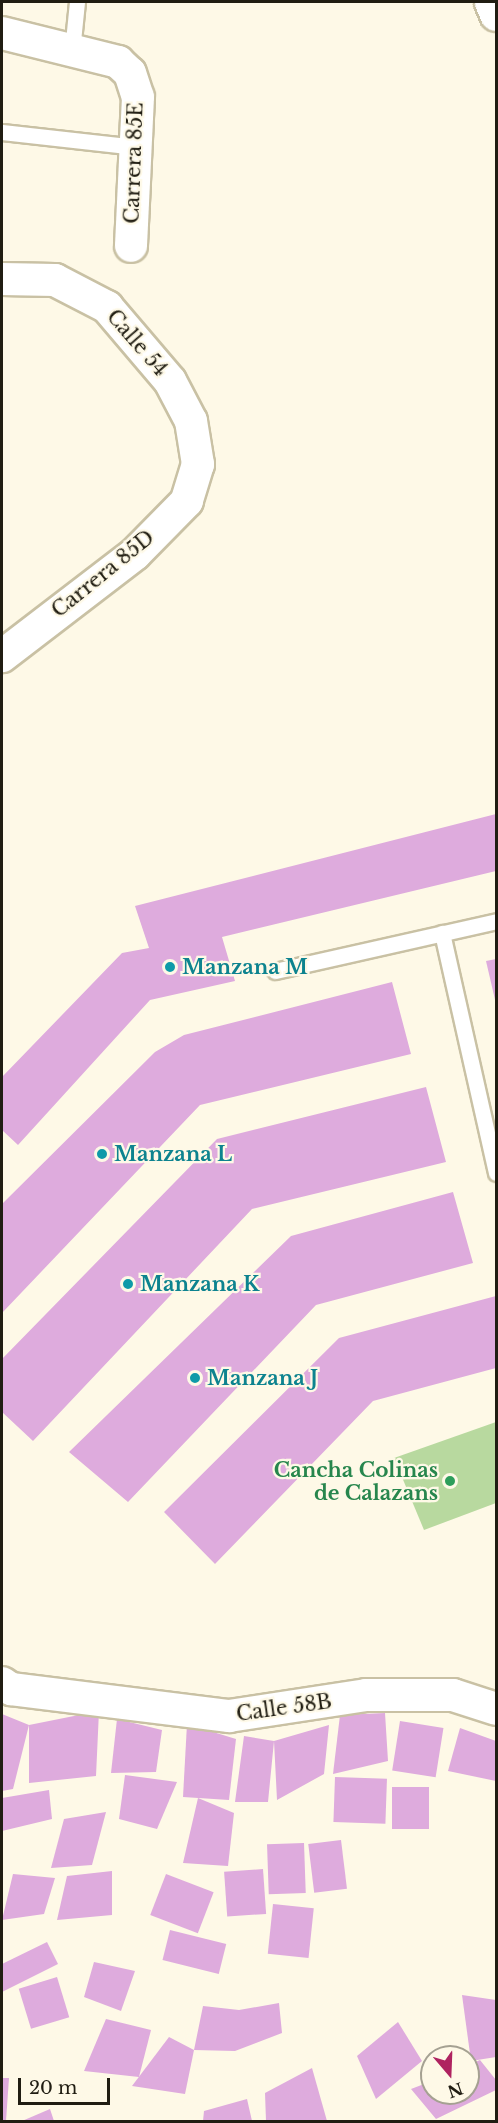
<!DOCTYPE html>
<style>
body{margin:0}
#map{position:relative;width:498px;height:2123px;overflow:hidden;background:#fef9e7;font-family:"Libre Baskerville",serif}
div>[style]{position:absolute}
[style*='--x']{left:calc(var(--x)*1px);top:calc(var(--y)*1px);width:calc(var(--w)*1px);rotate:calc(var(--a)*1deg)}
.green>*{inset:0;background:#b8d99f}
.building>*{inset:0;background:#deabdd;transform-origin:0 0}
.roads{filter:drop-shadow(2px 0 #c9c1a4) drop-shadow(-2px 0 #c9c1a4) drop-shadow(0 2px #c9c1a4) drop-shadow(0 -2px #c9c1a4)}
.lane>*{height:15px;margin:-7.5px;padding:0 7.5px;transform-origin:7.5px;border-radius:7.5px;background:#fff}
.street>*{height:32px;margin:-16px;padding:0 16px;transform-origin:16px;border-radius:16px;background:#fff}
.secondary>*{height:33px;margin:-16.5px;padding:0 16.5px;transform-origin:16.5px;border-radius:16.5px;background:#fff}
.dots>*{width:16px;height:16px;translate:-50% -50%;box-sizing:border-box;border:3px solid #fef9e7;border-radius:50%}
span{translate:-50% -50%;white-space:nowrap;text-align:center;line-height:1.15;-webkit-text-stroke:4.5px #fef9e7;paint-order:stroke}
.street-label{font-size:20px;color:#201d12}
.culture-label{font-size:20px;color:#0d838f;font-weight:700}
.left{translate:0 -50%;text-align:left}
.leisure-label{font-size:20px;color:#27864d;font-weight:700}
.right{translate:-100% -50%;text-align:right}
.frame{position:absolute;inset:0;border:3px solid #201d12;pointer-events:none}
.north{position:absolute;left:420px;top:2045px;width:60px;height:60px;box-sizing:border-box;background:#fef9e7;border:2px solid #a5a192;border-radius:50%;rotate:161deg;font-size:16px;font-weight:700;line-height:24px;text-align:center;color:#201d12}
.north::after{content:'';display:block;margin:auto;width:21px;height:27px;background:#af2360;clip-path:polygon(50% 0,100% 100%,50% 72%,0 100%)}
.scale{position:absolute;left:18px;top:2078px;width:92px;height:27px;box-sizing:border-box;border:3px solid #201d12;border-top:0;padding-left:8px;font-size:18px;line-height:21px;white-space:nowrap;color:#201d12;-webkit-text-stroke:4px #fef9e7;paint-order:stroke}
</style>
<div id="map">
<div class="green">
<div style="clip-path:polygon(496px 1422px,496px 1503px,424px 1530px,394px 1458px)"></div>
</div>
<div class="building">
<div style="clip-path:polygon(496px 814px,496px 871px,222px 937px,235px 981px,150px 1000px,18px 1145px,2px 1130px,2px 1077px,122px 953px,149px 948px,135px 906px)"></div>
<div style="clip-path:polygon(496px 959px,496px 1004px,486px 961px)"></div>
<div style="clip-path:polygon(392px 982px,411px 1054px,200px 1105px,2px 1313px,2px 1204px,155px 1052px,184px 1035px)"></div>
<div style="clip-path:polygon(426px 1087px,446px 1162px,252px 1209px,33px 1441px,2px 1412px,2px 1359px,217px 1139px)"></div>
<div style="clip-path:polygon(453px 1192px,473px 1263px,316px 1305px,128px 1502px,69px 1452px,291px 1236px)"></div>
<div style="clip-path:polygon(496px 1296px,496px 1368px,373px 1401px,215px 1564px,164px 1512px,339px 1338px)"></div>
<div style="clip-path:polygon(99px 1711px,96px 1776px,29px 1783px,29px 1725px,13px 1789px,2px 1791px,2px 1714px,29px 1725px)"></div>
<div style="clip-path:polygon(385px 1713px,388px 1761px,333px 1774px,340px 1715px)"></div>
<div style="clip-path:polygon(117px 1719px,162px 1730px,156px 1772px,111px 1773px)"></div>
<div style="left:400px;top:1721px;width:44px;height:50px;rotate:9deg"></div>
<div style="clip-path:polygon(187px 1724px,236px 1739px,229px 1800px,183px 1797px)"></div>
<div style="clip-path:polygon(329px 1725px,324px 1774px,277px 1800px,274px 1741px,268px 1802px,235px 1802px,244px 1736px,274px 1741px)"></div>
<div style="clip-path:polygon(460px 1728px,496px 1741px,496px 1781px,448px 1771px)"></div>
<div style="clip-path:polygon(125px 1775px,177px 1782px,157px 1829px,119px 1819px)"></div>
<div style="left:335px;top:1777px;width:52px;height:45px;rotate:2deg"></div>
<div style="left:392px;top:1787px;width:37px;height:42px"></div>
<div style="clip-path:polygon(49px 1790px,52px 1819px,2px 1831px,2px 1798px)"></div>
<div style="clip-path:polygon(198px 1798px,234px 1813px,228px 1866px,183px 1863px)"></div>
<div style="clip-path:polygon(106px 1812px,92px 1865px,51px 1868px,64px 1819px)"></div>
<div style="left:341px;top:1840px;width:49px;height:33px;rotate:83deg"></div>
<div style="left:304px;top:1843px;width:50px;height:37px;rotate:88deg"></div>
<div style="left:263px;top:1869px;width:45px;height:39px;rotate:86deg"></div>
<div style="clip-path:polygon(112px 1871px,112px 1915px,57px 1920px,67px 1876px)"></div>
<div style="clip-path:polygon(13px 1874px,55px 1878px,44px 1914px,2px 1920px)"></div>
<div style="left:166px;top:1874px;width:51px;height:44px;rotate:21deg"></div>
<div style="left:273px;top:1904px;width:41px;height:50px;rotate:6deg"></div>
<div style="left:170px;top:1930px;width:58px;height:31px;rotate:14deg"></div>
<div style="clip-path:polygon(47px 1942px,58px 1964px,2px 1992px,2px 1964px)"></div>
<div style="clip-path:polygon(94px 1962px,135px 1971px,121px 2011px,84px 1997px)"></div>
<div style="left:57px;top:1977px;width:42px;height:40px;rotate:73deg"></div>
<div style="clip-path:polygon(462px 1995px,496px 2000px,496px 2057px,471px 2061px)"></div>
<div style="clip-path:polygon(279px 2003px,282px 2033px,235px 2051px,194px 2050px,203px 2006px,239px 2010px)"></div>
<div style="clip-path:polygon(106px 2019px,151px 2030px,139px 2077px,84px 2071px)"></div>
<div style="clip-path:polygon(398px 2022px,422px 2061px,376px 2099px,357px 2056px)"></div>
<div style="clip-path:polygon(169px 2037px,194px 2050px,185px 2094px,132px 2086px)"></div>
<div style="clip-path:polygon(480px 2060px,496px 2080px,496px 2090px,436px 2119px,411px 2089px,432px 2081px,432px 2093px,468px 2093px,468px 2065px)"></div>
<div style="clip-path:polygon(312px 2068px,327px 2121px,266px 2121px,265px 2093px)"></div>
<div style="clip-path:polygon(2px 2078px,9px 2078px,6px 2121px,2px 2121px)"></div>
<div style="clip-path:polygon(247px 2099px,252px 2121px,203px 2121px,204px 2111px)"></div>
<div style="clip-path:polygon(50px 2109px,54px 2121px,22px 2121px)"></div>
</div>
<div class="roads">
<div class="lane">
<div style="--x:72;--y:51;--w:49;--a:-84.2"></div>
<div style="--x:2;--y:132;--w:135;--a:6.4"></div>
<div style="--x:442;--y:933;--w:246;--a:77.3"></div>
<div style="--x:275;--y:971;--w:227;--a:-12.7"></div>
</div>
<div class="street">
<div style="--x:2;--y:33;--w:120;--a:14"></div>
<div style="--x:118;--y:62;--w:16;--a:43"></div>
<div style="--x:130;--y:73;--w:25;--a:72"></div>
<div style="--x:138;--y:97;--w:149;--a:92.7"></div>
<div style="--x:2;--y:279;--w:53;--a:1.1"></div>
<div style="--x:55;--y:280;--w:59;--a:27.4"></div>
<div style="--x:107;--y:307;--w:97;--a:49.6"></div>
<div style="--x:170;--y:381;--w:45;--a:62.3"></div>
<div style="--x:191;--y:421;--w:44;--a:80.8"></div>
<div style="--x:198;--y:464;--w:39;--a:107"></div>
<div style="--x:187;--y:501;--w:74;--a:134.5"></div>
<div style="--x:135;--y:554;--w:168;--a:142.5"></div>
<div style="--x:2;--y:1683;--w:11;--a:34"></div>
<div style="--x:11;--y:1689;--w:220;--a:7.1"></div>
<div style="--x:229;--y:1716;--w:139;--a:-8.7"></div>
<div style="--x:366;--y:1695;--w:87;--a:0"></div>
<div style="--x:453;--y:1695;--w:45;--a:18"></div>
</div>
<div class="secondary">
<div style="--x:491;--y:2;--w:13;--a:67"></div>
</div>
</div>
<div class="dots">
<div style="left:170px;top:967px;background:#0f9aa8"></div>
<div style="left:102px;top:1154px;background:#0f9aa8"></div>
<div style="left:128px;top:1284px;background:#0f9aa8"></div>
<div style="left:195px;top:1378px;background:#0f9aa8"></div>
<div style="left:450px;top:1481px;background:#2e9e5b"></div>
</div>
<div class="street-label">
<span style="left:134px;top:163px;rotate:-88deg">Carrera 85E</span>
<span style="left:137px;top:343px;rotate:49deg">Calle 54</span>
<span style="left:103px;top:574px;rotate:-39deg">Carrera 85D</span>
<span style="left:284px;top:1708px;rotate:-8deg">Calle 58B</span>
</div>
<div class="culture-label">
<span class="left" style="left:182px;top:967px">Manzana M</span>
<span class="left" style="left:114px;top:1154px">Manzana L</span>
<span class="left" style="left:140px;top:1284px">Manzana K</span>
<span class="left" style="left:207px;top:1378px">Manzana J</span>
</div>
<div class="leisure-label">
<span class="right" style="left:438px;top:1482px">Cancha Colinas<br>de Calazans</span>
</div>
<div class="frame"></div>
<div class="north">N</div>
<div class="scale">20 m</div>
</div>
